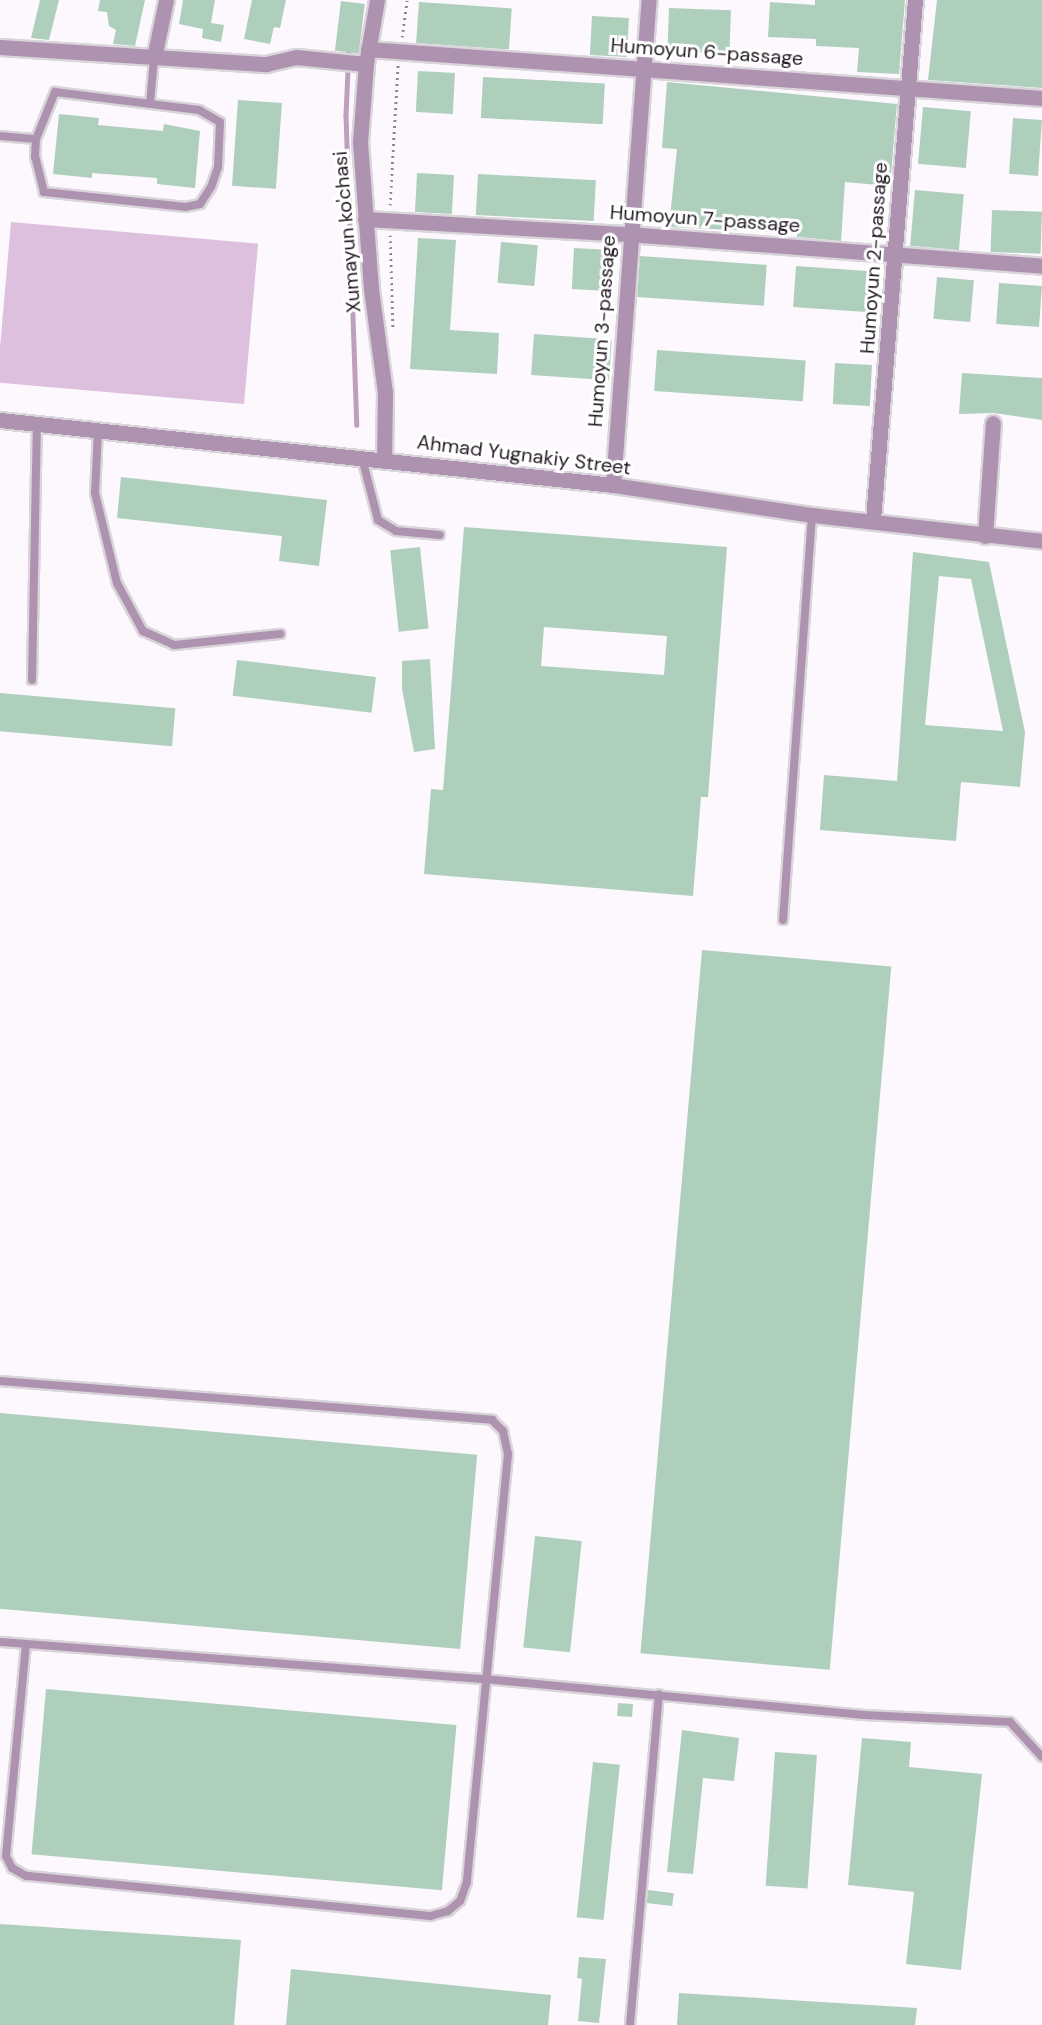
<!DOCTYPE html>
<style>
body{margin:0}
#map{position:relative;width:1042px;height:2025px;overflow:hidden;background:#fdf8fd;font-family:"DM Sans",sans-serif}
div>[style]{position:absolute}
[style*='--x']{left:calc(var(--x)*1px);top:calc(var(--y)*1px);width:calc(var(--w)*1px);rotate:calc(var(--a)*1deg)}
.green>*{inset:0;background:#dcc0dd;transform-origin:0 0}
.stream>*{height:4.5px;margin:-2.25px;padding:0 2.25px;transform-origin:2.25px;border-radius:2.25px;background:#bda0be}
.building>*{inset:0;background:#afcfbd;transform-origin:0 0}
.path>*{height:3px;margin-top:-1.5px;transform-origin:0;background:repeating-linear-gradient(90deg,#8d878e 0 1.5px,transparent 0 6px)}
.roads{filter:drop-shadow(2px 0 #dad5da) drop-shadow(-2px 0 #dad5da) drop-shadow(0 2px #dad5da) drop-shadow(0 -2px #dad5da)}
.lane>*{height:8px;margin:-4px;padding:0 4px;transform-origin:4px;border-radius:4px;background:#ae93b0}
.street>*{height:15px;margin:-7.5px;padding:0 7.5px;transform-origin:7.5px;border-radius:7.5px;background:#ae93b0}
span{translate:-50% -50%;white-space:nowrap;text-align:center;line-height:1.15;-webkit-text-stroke:6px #fff;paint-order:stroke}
.street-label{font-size:20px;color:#231b24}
</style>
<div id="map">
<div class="green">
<div style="left:11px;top:222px;width:248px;height:161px;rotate:5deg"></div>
</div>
<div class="stream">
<div style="--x:349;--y:47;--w:69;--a:92.5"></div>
<div style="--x:346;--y:116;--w:309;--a:88"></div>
</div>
<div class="building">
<div style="clip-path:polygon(40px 0,59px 0,49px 40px,31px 38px)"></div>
<div style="clip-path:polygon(100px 0,145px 0,135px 46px,113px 44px,116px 30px,109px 26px,107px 12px,98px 11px)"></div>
<div style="clip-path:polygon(183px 0,215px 0,211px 23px,224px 25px,221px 42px,202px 38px,203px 29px,179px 24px)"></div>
<div style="clip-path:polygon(252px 0,286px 0,280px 28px,274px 27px,270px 44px,244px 39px)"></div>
<div style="clip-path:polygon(815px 0,905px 0,899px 74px,857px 72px,859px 48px,816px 46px,816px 39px,768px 37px,770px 2px,815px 5px)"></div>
<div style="clip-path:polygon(937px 0,1042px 0,1042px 88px,928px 80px)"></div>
<div style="left:341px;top:1px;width:24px;height:50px;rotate:7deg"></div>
<div style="left:419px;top:2px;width:93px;height:41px;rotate:4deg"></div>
<div style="left:669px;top:8px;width:62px;height:43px;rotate:2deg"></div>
<div style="left:592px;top:16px;width:37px;height:39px;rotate:3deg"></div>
<div style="left:418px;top:71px;width:37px;height:41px;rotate:3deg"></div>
<div style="left:483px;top:77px;width:122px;height:41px;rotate:3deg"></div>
<div style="clip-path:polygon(667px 82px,897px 104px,890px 186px,845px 182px,841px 241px,797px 237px,797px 233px,669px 227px,677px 149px,662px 148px)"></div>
<div style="left:238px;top:100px;width:44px;height:86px;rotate:4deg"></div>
<div style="left:923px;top:107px;width:48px;height:57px;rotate:5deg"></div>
<div style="clip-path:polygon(59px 114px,99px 118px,98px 125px,163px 131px,164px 124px,200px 131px,195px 188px,157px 184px,157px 178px,92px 173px,92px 178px,53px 174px)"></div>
<div style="left:1013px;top:118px;width:29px;height:56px;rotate:4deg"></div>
<div style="left:417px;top:173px;width:37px;height:39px;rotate:3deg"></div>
<div style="left:478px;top:174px;width:118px;height:41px;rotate:3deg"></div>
<div style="left:915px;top:190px;width:49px;height:56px;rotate:5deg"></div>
<div style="left:992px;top:210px;width:50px;height:42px;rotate:2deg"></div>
<div style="clip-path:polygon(418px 238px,456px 240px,450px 330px,499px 333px,497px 374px,410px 369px)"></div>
<div style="left:501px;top:242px;width:37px;height:41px;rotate:5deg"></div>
<div style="left:574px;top:248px;width:37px;height:41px;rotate:3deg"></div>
<div style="left:640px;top:256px;width:127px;height:41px;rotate:4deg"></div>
<div style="left:796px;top:266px;width:81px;height:41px;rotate:4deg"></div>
<div style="left:937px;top:277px;width:37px;height:42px;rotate:5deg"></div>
<div style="left:999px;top:283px;width:43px;height:41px;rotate:4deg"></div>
<div style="left:534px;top:334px;width:78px;height:41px;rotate:4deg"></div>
<div style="left:657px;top:350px;width:149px;height:41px;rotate:4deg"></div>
<div style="left:835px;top:363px;width:37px;height:41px;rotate:3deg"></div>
<div style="clip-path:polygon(962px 373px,1042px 378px,1042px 420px,994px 413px,959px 414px)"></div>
<div style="clip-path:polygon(121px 477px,327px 500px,319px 566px,279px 561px,282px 536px,117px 518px)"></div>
<div style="clip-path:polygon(evenodd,464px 527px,727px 547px,708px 797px,701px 797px,693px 896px,424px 874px,431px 789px,443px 790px,464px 527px,544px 627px,667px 636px,664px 675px,541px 666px,544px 627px)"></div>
<div style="left:420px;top:547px;width:82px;height:30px;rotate:84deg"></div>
<div style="clip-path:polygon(evenodd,913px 552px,989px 562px,1025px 732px,1020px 787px,961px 782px,956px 841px,820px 830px,824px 775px,897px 781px,913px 552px,939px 576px,971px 579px,1003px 731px,925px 725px,939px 576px)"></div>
<div style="clip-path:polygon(430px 659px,435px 749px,414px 752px,402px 689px,402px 661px)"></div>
<div style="left:237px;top:660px;width:140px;height:36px;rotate:7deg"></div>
<div style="left:0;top:693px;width:176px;height:38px;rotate:5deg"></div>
<div style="left:702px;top:950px;width:190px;height:706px;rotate:5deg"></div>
<div style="left:0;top:1413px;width:479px;height:195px;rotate:5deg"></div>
<div style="left:535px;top:1536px;width:47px;height:112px;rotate:6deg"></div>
<div style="left:46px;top:1689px;width:412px;height:166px;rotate:5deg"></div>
<div style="left:618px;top:1703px;width:15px;height:13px;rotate:4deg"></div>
<div style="clip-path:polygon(682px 1730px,739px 1738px,734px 1781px,703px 1778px,693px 1874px,667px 1872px)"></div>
<div style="clip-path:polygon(862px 1738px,911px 1742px,909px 1767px,982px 1774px,961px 1970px,906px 1964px,914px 1892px,848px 1885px)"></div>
<div style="left:775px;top:1752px;width:42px;height:134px;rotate:4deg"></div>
<div style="left:593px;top:1762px;width:27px;height:156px;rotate:6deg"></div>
<div style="left:648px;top:1890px;width:26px;height:13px;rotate:7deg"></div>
<div style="clip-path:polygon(0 1924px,241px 1940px,234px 2025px,0 2025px)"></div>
<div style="clip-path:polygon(579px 1957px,606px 1959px,599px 2023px,578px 2021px,582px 1979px,577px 1978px)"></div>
<div style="clip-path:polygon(291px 1969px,551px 1995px,548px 2025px,286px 2025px)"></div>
<div style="clip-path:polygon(679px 1993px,917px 2008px,915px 2025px,677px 2025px)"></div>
</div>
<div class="path">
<div style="--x:402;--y:37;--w:37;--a:-82"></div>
<div style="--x:390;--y:205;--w:140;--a:-86.7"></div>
<div style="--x:390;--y:235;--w:93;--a:88.2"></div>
</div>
<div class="roads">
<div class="lane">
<div style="--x:150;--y:104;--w:46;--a:-85"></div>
<div style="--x:0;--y:136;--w:36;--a:5"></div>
<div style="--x:36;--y:139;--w:51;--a:-68"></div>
<div style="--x:55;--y:92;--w:145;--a:7.1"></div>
<div style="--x:199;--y:110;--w:24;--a:30"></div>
<div style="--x:220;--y:122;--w:45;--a:92.5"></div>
<div style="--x:218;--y:167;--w:21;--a:109"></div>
<div style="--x:211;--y:187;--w:20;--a:123"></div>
<div style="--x:200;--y:204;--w:14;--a:168"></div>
<div style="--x:186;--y:207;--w:143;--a:-174"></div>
<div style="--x:44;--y:192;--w:36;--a:-104"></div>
<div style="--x:35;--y:157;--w:18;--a:-87"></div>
<div style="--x:98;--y:430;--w:63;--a:92.7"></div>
<div style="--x:95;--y:493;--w:93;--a:76.3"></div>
<div style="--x:117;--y:583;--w:55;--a:61.6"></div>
<div style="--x:143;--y:631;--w:34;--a:24"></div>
<div style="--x:174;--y:645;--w:107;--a:-5.9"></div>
<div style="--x:362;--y:458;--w:64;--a:75.5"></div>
<div style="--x:378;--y:520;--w:21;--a:31"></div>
<div style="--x:396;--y:531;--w:44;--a:5.2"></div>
<div style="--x:32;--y:680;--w:256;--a:-88.9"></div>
<div style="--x:783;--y:920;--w:406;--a:-85.9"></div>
<div style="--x:0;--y:1381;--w:494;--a:4.5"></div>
<div style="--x:492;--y:1420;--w:16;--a:45"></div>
<div style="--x:503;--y:1431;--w:24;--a:78"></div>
<div style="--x:508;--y:1454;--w:430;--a:95.5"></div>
<div style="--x:467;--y:1882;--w:20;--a:110"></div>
<div style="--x:460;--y:1901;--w:16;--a:140"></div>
<div style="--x:448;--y:1911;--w:19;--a:164"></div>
<div style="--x:430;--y:1916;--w:406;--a:-174.3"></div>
<div style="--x:26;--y:1876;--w:16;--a:-150"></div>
<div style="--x:12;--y:1868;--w:13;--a:-117"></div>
<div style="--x:6;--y:1856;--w:212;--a:-84.6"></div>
<div style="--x:0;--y:1642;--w:485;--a:4.4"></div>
<div style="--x:484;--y:1679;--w:382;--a:5.4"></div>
<div style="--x:864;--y:1715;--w:146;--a:2.7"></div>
<div style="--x:1010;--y:1722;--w:47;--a:47.6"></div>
<div style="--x:630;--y:2025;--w:332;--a:-85"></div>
</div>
<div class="street">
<div style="--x:377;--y:0;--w:65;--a:99.8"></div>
<div style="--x:366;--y:64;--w:78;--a:94.4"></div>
<div style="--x:360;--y:142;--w:147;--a:85.7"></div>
<div style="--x:371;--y:289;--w:104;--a:82.3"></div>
<div style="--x:385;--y:392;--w:68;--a:90.8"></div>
<div style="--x:0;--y:47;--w:267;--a:3.7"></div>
<div style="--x:266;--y:64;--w:31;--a:-13"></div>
<div style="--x:296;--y:57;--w:70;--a:5.7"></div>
<div style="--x:368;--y:49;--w:676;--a:4.16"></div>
<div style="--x:154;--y:58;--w:59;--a:-78.3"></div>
<div style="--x:365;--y:219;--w:264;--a:3.3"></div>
<div style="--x:629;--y:234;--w:414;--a:4.4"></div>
<div style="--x:0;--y:420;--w:616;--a:6.05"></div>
<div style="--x:613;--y:485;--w:201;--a:8.6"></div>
<div style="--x:812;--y:515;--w:231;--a:6.4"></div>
<div style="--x:613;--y:485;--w:486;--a:-85.8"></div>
<div style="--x:873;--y:520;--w:522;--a:-85.38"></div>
<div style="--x:985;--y:536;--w:113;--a:-86"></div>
</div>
</div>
<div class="street-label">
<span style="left:707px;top:52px;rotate:4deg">Humoyun 6-passage</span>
<span style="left:705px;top:219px;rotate:4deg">Humoyun 7-passage</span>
<span style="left:347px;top:232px;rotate:-95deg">Xumayun ko'chasi</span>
<span style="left:874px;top:258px;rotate:-86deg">Humoyun 2-passage</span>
<span style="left:602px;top:331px;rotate:-86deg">Humoyun 3-passage</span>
<span style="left:524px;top:455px;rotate:7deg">Ahmad Yugnakiy Street</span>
</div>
</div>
